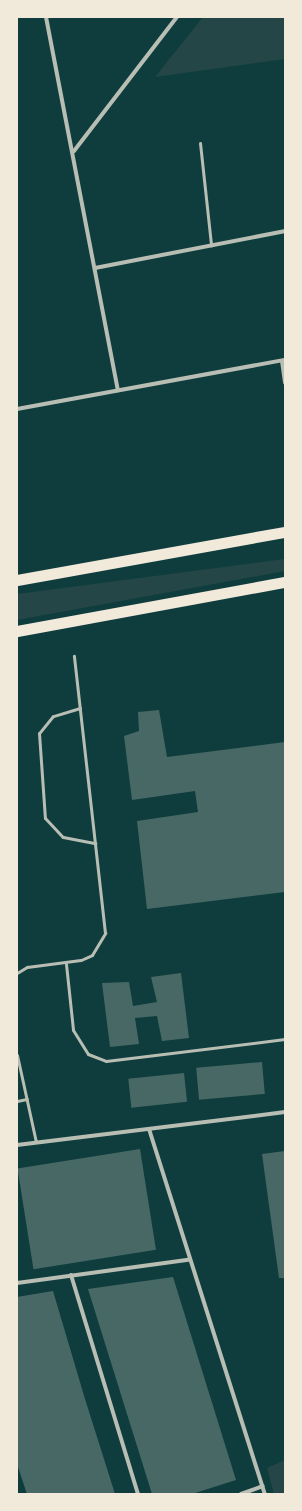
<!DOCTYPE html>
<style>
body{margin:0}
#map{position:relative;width:302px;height:1511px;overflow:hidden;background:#0f3d3e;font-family:"Source Sans 3",sans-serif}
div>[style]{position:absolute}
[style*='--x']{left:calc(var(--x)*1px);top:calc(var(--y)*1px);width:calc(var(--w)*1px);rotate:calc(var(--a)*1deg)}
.green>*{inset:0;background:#244646}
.building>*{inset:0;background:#486865;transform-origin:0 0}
.service>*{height:3px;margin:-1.5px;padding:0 1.5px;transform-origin:1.5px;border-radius:1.5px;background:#b8beb3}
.minor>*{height:4px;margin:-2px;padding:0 2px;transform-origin:2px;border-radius:2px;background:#b8beb3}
.trunk>*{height:11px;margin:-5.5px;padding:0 5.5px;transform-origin:5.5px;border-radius:5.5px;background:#f1e9da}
span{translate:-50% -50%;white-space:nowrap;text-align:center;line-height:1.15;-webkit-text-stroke:3.5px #f1e9da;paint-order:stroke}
.frame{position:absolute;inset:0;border:18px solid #f1e9da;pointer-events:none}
</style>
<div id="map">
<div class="green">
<div style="clip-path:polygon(203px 17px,285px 17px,285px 59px,155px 77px)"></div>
<div style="clip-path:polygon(285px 559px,285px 571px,17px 620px,17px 594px)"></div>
<div style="clip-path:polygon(285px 1460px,285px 1494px,274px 1494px,267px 1468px)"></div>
</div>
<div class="building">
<div style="clip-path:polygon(159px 710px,167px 757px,285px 742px,285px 892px,147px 909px,137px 821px,198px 812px,195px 791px,132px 800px,124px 736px,139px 731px,138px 712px)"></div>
<div style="clip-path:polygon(181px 973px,189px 1038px,162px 1041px,157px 1016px,135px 1018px,139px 1044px,110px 1047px,102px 983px,129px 982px,133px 1006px,157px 1002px,151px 977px)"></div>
<div style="left:262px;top:1062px;width:32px;height:66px;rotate:85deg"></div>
<div style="left:184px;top:1073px;width:29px;height:56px;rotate:84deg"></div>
<div style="left:140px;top:1149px;width:102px;height:124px;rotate:81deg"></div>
<div style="clip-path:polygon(285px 1151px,285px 1278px,279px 1278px,262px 1154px)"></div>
<div style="clip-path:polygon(173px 1277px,236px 1480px,192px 1494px,152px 1494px,88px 1289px)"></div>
<div style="clip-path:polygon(53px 1291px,85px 1399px,115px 1494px,27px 1494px,17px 1464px,17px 1297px)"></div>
</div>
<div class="service">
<div style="--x:200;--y:143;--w:103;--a:83.8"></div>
<div style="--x:80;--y:708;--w:28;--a:163"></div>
<div style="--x:53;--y:716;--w:22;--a:129"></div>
<div style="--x:39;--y:733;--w:85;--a:86"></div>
<div style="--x:45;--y:818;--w:26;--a:47"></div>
<div style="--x:63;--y:837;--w:33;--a:11"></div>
<div style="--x:66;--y:964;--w:66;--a:83.9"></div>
<div style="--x:73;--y:1030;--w:28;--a:58"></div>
<div style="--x:88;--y:1054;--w:19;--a:21"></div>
<div style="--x:106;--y:1061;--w:180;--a:-7"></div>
<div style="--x:17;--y:973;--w:12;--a:-31"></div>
<div style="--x:27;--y:967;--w:54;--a:-7.4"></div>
<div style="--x:81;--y:960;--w:12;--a:-24"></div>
<div style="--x:92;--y:955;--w:26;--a:-59"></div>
<div style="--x:105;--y:933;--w:279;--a:-96.4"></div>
<div style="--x:17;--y:1055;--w:89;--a:77.7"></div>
<div style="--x:17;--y:1101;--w:10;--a:-11"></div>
</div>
<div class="minor">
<div style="--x:46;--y:17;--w:380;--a:79.1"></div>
<div style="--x:74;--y:151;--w:169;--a:-52.5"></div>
<div style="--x:95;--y:268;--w:194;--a:-11"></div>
<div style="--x:282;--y:361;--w:22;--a:82"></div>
<div style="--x:17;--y:409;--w:272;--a:-10.4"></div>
<div style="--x:149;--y:1129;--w:383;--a:72.4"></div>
<div style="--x:17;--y:1145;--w:270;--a:-7"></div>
<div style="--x:71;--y:1275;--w:229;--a:73"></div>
<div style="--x:17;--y:1283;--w:173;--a:-7.7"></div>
<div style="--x:241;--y:1494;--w:23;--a:-20"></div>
</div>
<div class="trunk">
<div style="--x:17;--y:580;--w:272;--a:-10.2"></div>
<div style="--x:17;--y:631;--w:272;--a:-10.4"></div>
</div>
<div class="frame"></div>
</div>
